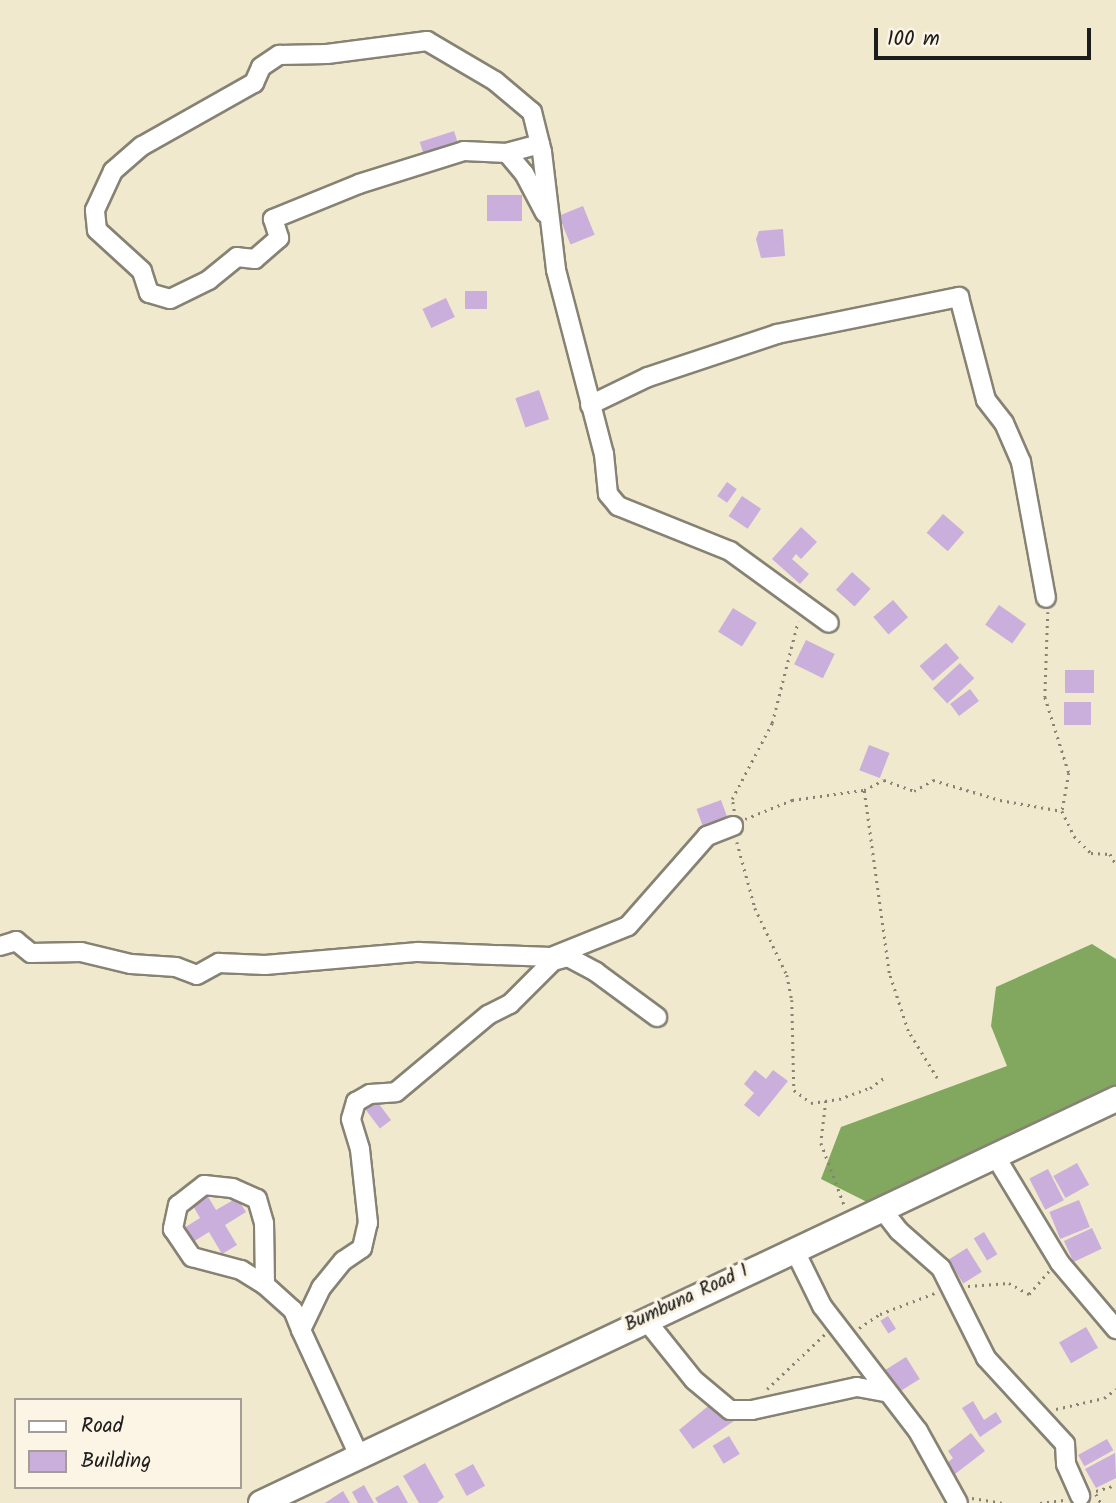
<!DOCTYPE html>
<style>
body{margin:0}
#map{position:relative;width:1116px;height:1503px;overflow:hidden;background:#f0e9cd;font-family:Kalam,sans-serif}
div>[style]{position:absolute}
[style*='--x']{left:calc(var(--x)*1px);top:calc(var(--y)*1px);width:calc(var(--w)*1px);rotate:calc(var(--a)*1deg)}
.forest>*{inset:0;background:#81a85e}
.building>*{inset:0;background:#caaedb;transform-origin:0 0}
.path>*{height:2.5px;margin-top:-1.25px;transform-origin:0;background:repeating-linear-gradient(90deg,#868274 0 2px,transparent 0 7px)}
.roads{filter:drop-shadow(2px 0 #868274) drop-shadow(-2px 0 #868274) drop-shadow(0 2px #868274) drop-shadow(0 -2px #868274)}
.minor>*{height:18px;margin:-9px;padding:0 9px;transform-origin:9px;border-radius:9px;background:#fff}
.secondary>*{height:24px;margin:-12px;padding:0 12px;transform-origin:12px;border-radius:12px;background:#fff}
span{translate:-50% -50%;white-space:nowrap;text-align:center;line-height:1.15;-webkit-text-stroke:7px #fcf5e5;paint-order:stroke}
.street-label{font-size:19px;color:#1c1c1c}
.legend{position:absolute;left:14px;top:1398px;width:228px;height:91px;box-sizing:border-box;background:#fcf5e5;border:2px solid #a29e95;margin:0;padding:9px 12px;list-style:none;font-size:21px;color:#1c1c1c}
.legend li{display:flex;align-items:center;gap:14px;height:35px}
.legend b{width:35px;border:2px solid #a29e95}
.scale{position:absolute;left:874px;top:28px;width:217px;height:32px;box-sizing:border-box;border:4px solid #1c1c1c;border-top:0;padding-left:9px;font-size:21px;line-height:24px;white-space:nowrap;color:#1c1c1c;-webkit-text-stroke:5px #fcf5e5;paint-order:stroke}
</style>
<div id="map">
<div class="forest">
<div style="clip-path:polygon(1092px 944px,1116px 959px,1116px 1086px,871px 1204px,821px 1179px,841px 1127px,1007px 1066px,991px 1026px,996px 987px)"></div>
</div>
<div class="building">
<div style="left:454px;top:131px;width:20px;height:36px;rotate:72deg"></div>
<div style="left:487px;top:195px;width:35px;height:26px"></div>
<div style="left:583px;top:206px;width:31px;height:26px;rotate:68deg"></div>
<div style="clip-path:polygon(783px 229px,785px 256px,761px 258px,756px 239px,759px 231px)"></div>
<div style="left:465px;top:291px;width:22px;height:18px"></div>
<div style="left:446px;top:298px;width:21px;height:26px;rotate:65deg"></div>
<div style="left:539px;top:390px;width:31px;height:25px;rotate:71deg"></div>
<div style="left:727px;top:482px;width:12px;height:17px;rotate:35deg"></div>
<div style="left:742px;top:496px;width:23px;height:24px;rotate:34deg"></div>
<div style="left:943px;top:514px;width:28px;height:25px;rotate:41deg"></div>
<div style="clip-path:polygon(801px 527px,817px 542px,801px 559px,796px 554px,792px 559px,809px 574px,800px 584px,772px 559px)"></div>
<div style="left:852px;top:572px;width:25px;height:24px;rotate:42deg"></div>
<div style="left:893px;top:600px;width:23px;height:26px;rotate:49deg"></div>
<div style="left:999px;top:605px;width:33px;height:24px;rotate:35deg"></div>
<div style="left:733px;top:608px;width:28px;height:28px;rotate:32deg"></div>
<div style="left:806px;top:640px;width:32px;height:27px;rotate:26deg"></div>
<div style="left:946px;top:643px;width:20px;height:35px;rotate:49deg"></div>
<div style="left:960px;top:663px;width:21px;height:37px;rotate:47deg"></div>
<div style="left:1065px;top:670px;width:29px;height:23px"></div>
<div style="left:970px;top:689px;width:15px;height:25px;rotate:53deg"></div>
<div style="left:1064px;top:702px;width:27px;height:23px"></div>
<div style="left:869px;top:745px;width:22px;height:27px;rotate:21deg"></div>
<div style="left:721px;top:800px;width:23px;height:26px;rotate:70deg"></div>
<div style="clip-path:polygon(755px 1070px,766px 1079px,773px 1070px,788px 1081px,759px 1117px,744px 1105px,754px 1093px,744px 1084px)"></div>
<div style="left:376px;top:1100px;width:25px;height:14px;rotate:53deg"></div>
<div style="left:1077px;top:1163px;width:25px;height:27px;rotate:61deg"></div>
<div style="left:1048px;top:1169px;width:35px;height:21px;rotate:63deg"></div>
<div style="clip-path:polygon(204px 1190px,216px 1210px,237px 1198px,246px 1212px,225px 1225px,237px 1245px,222px 1254px,209px 1232px,193px 1242px,184px 1228px,200px 1218px,189px 1199px)"></div>
<div style="left:1079px;top:1200px;width:29px;height:32px;rotate:68deg"></div>
<div style="left:1092px;top:1228px;width:23px;height:31px;rotate:65deg"></div>
<div style="left:984px;top:1232px;width:26px;height:12px;rotate:59deg"></div>
<div style="left:967px;top:1248px;width:28px;height:22px;rotate:58deg"></div>
<div style="left:888px;top:1316px;width:15px;height:9px;rotate:58deg"></div>
<div style="left:1086px;top:1327px;width:24px;height:31px;rotate:60deg"></div>
<div style="left:906px;top:1357px;width:26px;height:24px;rotate:58deg"></div>
<div style="clip-path:polygon(718px 1398px,734px 1421px,693px 1449px,679px 1430px)"></div>
<div style="clip-path:polygon(973px 1401px,984px 1420px,996px 1412px,1002px 1422px,980px 1437px,962px 1408px)"></div>
<div style="clip-path:polygon(971px 1433px,985px 1451px,955px 1474px,947px 1463px,953px 1458px,948px 1451px)"></div>
<div style="left:729px;top:1436px;width:21px;height:19px;rotate:59deg"></div>
<div style="left:1107px;top:1439px;width:13px;height:33px;rotate:61deg"></div>
<div style="clip-path:polygon(1115px 1453px,1116px 1478px,1096px 1488px,1085px 1469px)"></div>
<div style="clip-path:polygon(425px 1463px,444px 1497px,437px 1503px,419px 1503px,403px 1476px)"></div>
<div style="left:473px;top:1464px;width:25px;height:21px;rotate:61deg"></div>
<div style="clip-path:polygon(364px 1485px,374px 1503px,358px 1503px,352px 1492px)"></div>
<div style="clip-path:polygon(398px 1485px,408px 1503px,378px 1503px,375px 1498px)"></div>
<div style="clip-path:polygon(343px 1491px,350px 1503px,325px 1503px)"></div>
</div>
<div class="path">
<div style="--x:1048;--y:612;--w:85;--a:92"></div>
<div style="--x:1045;--y:697;--w:80;--a:72.5"></div>
<div style="--x:1069;--y:773;--w:39;--a:100"></div>
<div style="--x:734;--y:811;--w:12;--a:-99"></div>
<div style="--x:732;--y:799;--w:86;--a:-62.2"></div>
<div style="--x:772;--y:723;--w:105;--a:-75.7"></div>
<div style="--x:745;--y:819;--w:51;--a:-22"></div>
<div style="--x:792;--y:800;--w:72;--a:-8"></div>
<div style="--x:737;--y:842;--w:68;--a:74.7"></div>
<div style="--x:755;--y:908;--w:74;--a:64.5"></div>
<div style="--x:787;--y:975;--w:25;--a:79"></div>
<div style="--x:792;--y:1000;--w:90;--a:88.7"></div>
<div style="--x:794;--y:1090;--w:21;--a:37"></div>
<div style="--x:811;--y:1103;--w:28;--a:-8"></div>
<div style="--x:839;--y:1099;--w:33;--a:-20"></div>
<div style="--x:870;--y:1088;--w:19;--a:-36"></div>
<div style="--x:937;--y:1078;--w:55;--a:-121.7"></div>
<div style="--x:908;--y:1031;--w:61;--a:-108.1"></div>
<div style="--x:889;--y:973;--w:185;--a:-97.8"></div>
<div style="--x:864;--y:790;--w:22;--a:-27"></div>
<div style="--x:884;--y:780;--w:32;--a:20"></div>
<div style="--x:914;--y:791;--w:22;--a:-30"></div>
<div style="--x:933;--y:780;--w:70;--a:16.6"></div>
<div style="--x:1000;--y:800;--w:63;--a:10.1"></div>
<div style="--x:1062;--y:811;--w:28;--a:64"></div>
<div style="--x:1074;--y:836;--w:24;--a:45"></div>
<div style="--x:1091;--y:853;--w:19;--a:3"></div>
<div style="--x:1110;--y:854;--w:12;--a:59"></div>
<div style="--x:826;--y:1101;--w:42;--a:96.8"></div>
<div style="--x:821;--y:1143;--w:68;--a:69.4"></div>
<div style="--x:968;--y:1286;--w:41;--a:-4.2"></div>
<div style="--x:1009;--y:1283;--w:23;--a:29"></div>
<div style="--x:1029;--y:1294;--w:30;--a:-49"></div>
<div style="--x:859;--y:1328;--w:25;--a:-34"></div>
<div style="--x:880;--y:1314;--w:59;--a:-20.9"></div>
<div style="--x:767;--y:1389;--w:80;--a:-43.5"></div>
<div style="--x:1056;--y:1409;--w:49;--a:-12.9"></div>
<div style="--x:1104;--y:1398;--w:15;--a:-37"></div>
<div style="--x:1096;--y:1491;--w:21;--a:-17"></div>
<div style="--x:1096;--y:1494;--w:10;--a:61"></div>
<div style="--x:972;--y:1498;--w:30;--a:9"></div>
<div style="--x:1040;--y:1503;--w:26;--a:-7"></div>
</div>
<div class="roads">
<div class="minor">
<div style="--x:540;--y:144;--w:34;--a:165"></div>
<div style="--x:507;--y:153;--w:43;--a:-177.3"></div>
<div style="--x:464;--y:151;--w:110;--a:162.6"></div>
<div style="--x:359;--y:184;--w:93;--a:157.9"></div>
<div style="--x:273;--y:219;--w:20;--a:72"></div>
<div style="--x:279;--y:238;--w:32;--a:139"></div>
<div style="--x:255;--y:259;--w:18;--a:-174"></div>
<div style="--x:237;--y:257;--w:36;--a:141"></div>
<div style="--x:209;--y:280;--w:43;--a:154"></div>
<div style="--x:170;--y:299;--w:22;--a:-164"></div>
<div style="--x:149;--y:293;--w:23;--a:-108"></div>
<div style="--x:142;--y:271;--w:61;--a:-137.7"></div>
<div style="--x:97;--y:230;--w:20;--a:-96"></div>
<div style="--x:95;--y:210;--w:43;--a:-65.2"></div>
<div style="--x:113;--y:171;--w:38;--a:-41"></div>
<div style="--x:142;--y:146;--w:129;--a:-29.4"></div>
<div style="--x:254;--y:83;--w:17;--a:-66"></div>
<div style="--x:261;--y:67;--w:22;--a:-34"></div>
<div style="--x:279;--y:55;--w:48;--a:-1.2"></div>
<div style="--x:327;--y:54;--w:101;--a:-7.4"></div>
<div style="--x:427;--y:41;--w:79;--a:30.5"></div>
<div style="--x:495;--y:81;--w:48;--a:40"></div>
<div style="--x:532;--y:112;--w:41;--a:76"></div>
<div style="--x:542;--y:152;--w:119;--a:83.2"></div>
<div style="--x:556;--y:270;--w:190;--a:75.4"></div>
<div style="--x:604;--y:454;--w:40;--a:84.3"></div>
<div style="--x:608;--y:494;--w:16;--a:50"></div>
<div style="--x:618;--y:506;--w:121;--a:21.9"></div>
<div style="--x:730;--y:551;--w:122;--a:36"></div>
<div style="--x:507;--y:153;--w:26;--a:50"></div>
<div style="--x:524;--y:173;--w:45;--a:62.3"></div>
<div style="--x:590;--y:405;--w:64;--a:-25.8"></div>
<div style="--x:648;--y:377;--w:136;--a:-18.4"></div>
<div style="--x:777;--y:334;--w:186;--a:-11.5"></div>
<div style="--x:959;--y:297;--w:106;--a:75.3"></div>
<div style="--x:986;--y:400;--w:29;--a:52"></div>
<div style="--x:1004;--y:423;--w:43;--a:66.4"></div>
<div style="--x:1021;--y:462;--w:138;--a:79.6"></div>
<div style="--x:0;--y:946;--w:17;--a:-17"></div>
<div style="--x:16;--y:941;--w:19;--a:39"></div>
<div style="--x:31;--y:953;--w:50;--a:-1.1"></div>
<div style="--x:81;--y:952;--w:51;--a:13.5"></div>
<div style="--x:131;--y:964;--w:45;--a:3.8"></div>
<div style="--x:176;--y:967;--w:22;--a:21"></div>
<div style="--x:197;--y:975;--w:25;--a:-29"></div>
<div style="--x:219;--y:963;--w:46;--a:2.5"></div>
<div style="--x:265;--y:965;--w:154;--a:-4.9"></div>
<div style="--x:418;--y:952;--w:133;--a:2.2"></div>
<div style="--x:551;--y:957;--w:83;--a:-21.9"></div>
<div style="--x:628;--y:926;--w:120;--a:-48.7"></div>
<div style="--x:707;--y:836;--w:28;--a:-21"></div>
<div style="--x:558;--y:957;--w:10;--a:0"></div>
<div style="--x:568;--y:957;--w:32;--a:28"></div>
<div style="--x:596;--y:972;--w:76;--a:36.4"></div>
<div style="--x:994;--y:1154;--w:127;--a:58.8"></div>
<div style="--x:1060;--y:1263;--w:87;--a:49.7"></div>
<div style="--x:881;--y:1208;--w:29;--a:52"></div>
<div style="--x:899;--y:1231;--w:56;--a:41.4"></div>
<div style="--x:941;--y:1268;--w:101;--a:63.4"></div>
<div style="--x:986;--y:1358;--w:117;--a:47.4"></div>
<div style="--x:1065;--y:1444;--w:20;--a:87"></div>
<div style="--x:1066;--y:1464;--w:35;--a:66"></div>
<div style="--x:794;--y:1249;--w:64;--a:63.8"></div>
<div style="--x:822;--y:1306;--w:158;--a:52.5"></div>
<div style="--x:918;--y:1431;--w:82;--a:60.9"></div>
<div style="--x:265;--y:1285;--w:62;--a:-90.9"></div>
<div style="--x:264;--y:1223;--w:25;--a:-106"></div>
<div style="--x:257;--y:1199;--w:27;--a:-156"></div>
<div style="--x:232;--y:1188;--w:28;--a:-174"></div>
<div style="--x:204;--y:1185;--w:33;--a:142"></div>
<div style="--x:178;--y:1205;--w:25;--a:102"></div>
<div style="--x:173;--y:1229;--w:34;--a:56"></div>
<div style="--x:192;--y:1257;--w:51;--a:14.9"></div>
<div style="--x:241;--y:1270;--w:28;--a:32"></div>
<div style="--x:265;--y:1285;--w:38;--a:42"></div>
<div style="--x:293;--y:1310;--w:22;--a:68"></div>
<div style="--x:301;--y:1330;--w:47;--a:-64.5"></div>
<div style="--x:321;--y:1288;--w:35;--a:-51"></div>
<div style="--x:343;--y:1261;--w:23;--a:-34"></div>
<div style="--x:362;--y:1248;--w:26;--a:-77"></div>
<div style="--x:368;--y:1223;--w:74;--a:-96.2"></div>
<div style="--x:360;--y:1149;--w:31;--a:-107"></div>
<div style="--x:351;--y:1119;--w:18;--a:-74"></div>
<div style="--x:356;--y:1102;--w:16;--a:-30"></div>
<div style="--x:370;--y:1094;--w:26;--a:-4"></div>
<div style="--x:396;--y:1092;--w:120;--a:-39.9"></div>
<div style="--x:488;--y:1015;--w:25;--a:-27"></div>
<div style="--x:510;--y:1004;--w:61;--a:-45"></div>
<div style="--x:553;--y:961;--w:16;--a:-15"></div>
<div style="--x:645;--y:1319;--w:78;--a:51.2"></div>
<div style="--x:694;--y:1380;--w:47;--a:39.8"></div>
<div style="--x:730;--y:1410;--w:22;--a:0"></div>
<div style="--x:752;--y:1410;--w:107;--a:-12.4"></div>
<div style="--x:857;--y:1387;--w:29;--a:10"></div>
<div style="--x:301;--y:1330;--w:133;--a:65.2"></div>
<div style="--x:357;--y:1451;--w:13;--a:135"></div>
</div>
<div class="secondary">
<div style="--x:261;--y:1503;--w:946;--a:-25.29"></div>
</div>
</div>
<div class="street-label">
<span style="left:687px;top:1299px;rotate:-25deg">Bumbuna Road 1</span>
</div>
<ul class="legend">
<li><b style="height:9px;background:#fff"></b>Road</li>
<li><b style="height:19px;background:#caaedb"></b>Building</li>
</ul>
<div class="scale">100 m</div>
</div>
